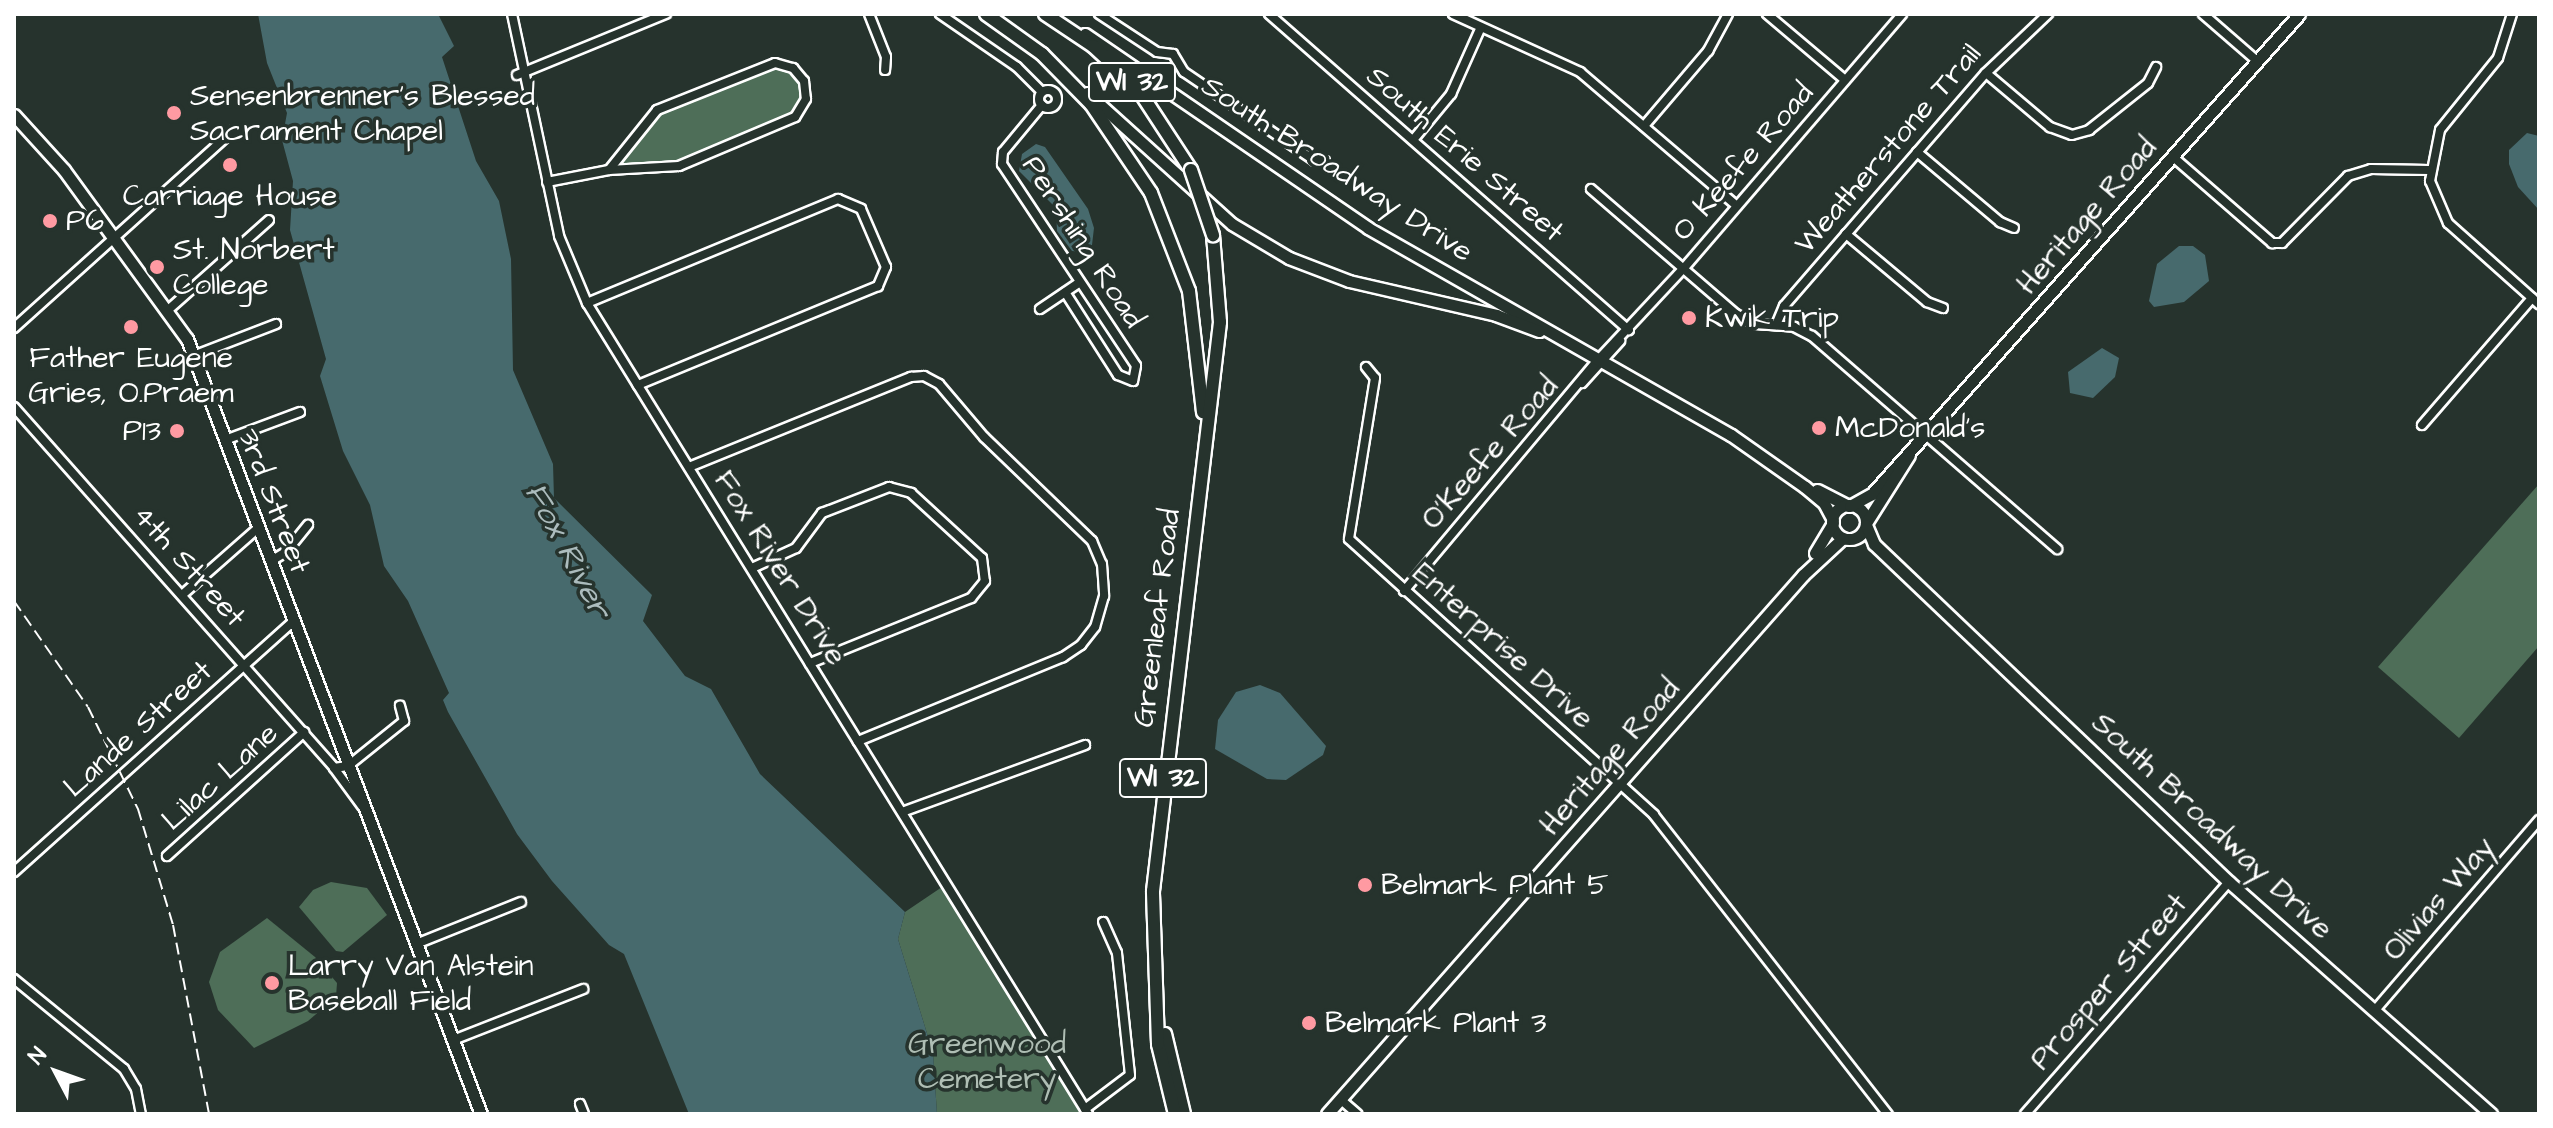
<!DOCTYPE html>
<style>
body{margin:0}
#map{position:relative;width:2553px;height:1128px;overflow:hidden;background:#26332d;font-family:"Architects Daughter",sans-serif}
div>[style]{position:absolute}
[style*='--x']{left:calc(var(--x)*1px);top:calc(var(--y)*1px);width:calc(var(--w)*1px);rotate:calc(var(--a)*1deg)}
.green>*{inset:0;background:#4e6e58}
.water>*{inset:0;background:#476a6d}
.roads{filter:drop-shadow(2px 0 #fff) drop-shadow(-2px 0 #fff) drop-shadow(0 2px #fff) drop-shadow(0 -2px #fff)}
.street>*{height:8px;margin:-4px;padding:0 4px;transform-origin:4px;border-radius:4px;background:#26332d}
.street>.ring{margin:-4px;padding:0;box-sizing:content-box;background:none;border:8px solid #26332d;border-radius:50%}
.secondary>*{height:11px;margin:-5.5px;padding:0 5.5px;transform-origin:5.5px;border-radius:5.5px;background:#26332d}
.secondary>.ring{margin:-5.5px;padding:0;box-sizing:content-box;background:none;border:11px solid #26332d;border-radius:50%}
.primary>*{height:12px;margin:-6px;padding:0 6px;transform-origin:6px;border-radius:6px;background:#26332d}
.rail>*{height:2px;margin-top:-1px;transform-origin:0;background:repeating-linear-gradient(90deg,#fff 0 12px,transparent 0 18px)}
.bridges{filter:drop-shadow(2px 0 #fff) drop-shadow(-2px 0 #fff) drop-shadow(0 2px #fff) drop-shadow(0 -2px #fff)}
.primary-bridge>*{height:12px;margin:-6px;padding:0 6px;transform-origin:6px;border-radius:6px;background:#26332d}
.dots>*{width:22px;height:22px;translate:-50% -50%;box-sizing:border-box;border:4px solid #26332d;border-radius:50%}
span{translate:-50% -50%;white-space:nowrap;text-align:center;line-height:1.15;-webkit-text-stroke:7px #26332d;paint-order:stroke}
.shield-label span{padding:2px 6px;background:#26332d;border:2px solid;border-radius:6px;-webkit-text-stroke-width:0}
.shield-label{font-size:28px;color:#fff;font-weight:700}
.poi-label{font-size:30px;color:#fff}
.left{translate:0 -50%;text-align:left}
.right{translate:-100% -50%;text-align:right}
.street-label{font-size:30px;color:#fff}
.park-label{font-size:30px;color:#afbeb4}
.water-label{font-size:32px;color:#acbcbd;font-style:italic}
.frame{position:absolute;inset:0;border:16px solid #fff;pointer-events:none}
.north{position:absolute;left:16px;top:1032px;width:80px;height:80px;-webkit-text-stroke:6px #26332d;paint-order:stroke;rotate:311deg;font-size:22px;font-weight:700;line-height:32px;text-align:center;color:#fff}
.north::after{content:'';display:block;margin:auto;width:28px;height:36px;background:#fff;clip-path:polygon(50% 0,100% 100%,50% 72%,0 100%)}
</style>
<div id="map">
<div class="green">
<div style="clip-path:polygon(768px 65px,787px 65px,806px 86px,800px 113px,679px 166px,609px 170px,657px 110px)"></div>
<div style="clip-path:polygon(2539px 484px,2539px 646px,2459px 738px,2378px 667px)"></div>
<div style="clip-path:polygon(331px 882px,367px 888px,387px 915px,343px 952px,336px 951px,299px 907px,313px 890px)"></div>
<div style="clip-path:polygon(942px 887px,1082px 1114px,937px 1114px,933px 1053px,898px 939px,905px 912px)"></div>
<div style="clip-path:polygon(267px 918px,315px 957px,337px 983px,336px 997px,308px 1021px,254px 1048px,218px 1010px,209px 982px,220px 952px)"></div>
</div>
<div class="water">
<div style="clip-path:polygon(258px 14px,438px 14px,454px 46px,442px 57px,476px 161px,499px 201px,511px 259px,513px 370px,553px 464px,554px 498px,652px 595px,643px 621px,685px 676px,711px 689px,760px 774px,905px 912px,898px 939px,933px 1053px,937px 1114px,689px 1114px,624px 954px,609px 945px,552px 881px,517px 834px,448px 712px,443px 700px,449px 693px,408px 601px,384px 566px,370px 505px,343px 451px,320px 376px,326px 359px,290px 230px,293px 181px,282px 140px,287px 113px,267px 63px)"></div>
<div style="clip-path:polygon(2527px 133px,2539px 136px,2539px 210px,2518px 187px,2509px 164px,2509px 150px)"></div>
<div style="clip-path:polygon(1036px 144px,1045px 147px,1088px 209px,1094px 228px,1092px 245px,1083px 252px,1072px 251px,1057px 231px,1056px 208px,1019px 171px,1022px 154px)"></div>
<div style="clip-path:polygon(2179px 246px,2193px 246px,2205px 255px,2209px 281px,2184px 302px,2154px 307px,2149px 301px,2157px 264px)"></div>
<div style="clip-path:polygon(2102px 348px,2119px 358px,2115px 377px,2093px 398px,2070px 393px,2068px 372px)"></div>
<div style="clip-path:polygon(1260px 685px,1280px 693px,1326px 746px,1323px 755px,1286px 780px,1267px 779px,1215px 749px,1218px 720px,1236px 692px)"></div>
</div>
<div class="roads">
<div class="street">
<div style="--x:512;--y:14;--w:227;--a:78"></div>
<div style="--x:559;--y:236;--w:73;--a:67.3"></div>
<div style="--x:587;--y:303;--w:953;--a:58.29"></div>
<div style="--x:869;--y:14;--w:46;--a:68.4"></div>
<div style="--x:886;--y:57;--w:13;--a:94"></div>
<div style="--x:940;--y:14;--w:93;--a:34.5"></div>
<div style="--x:1017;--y:67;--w:35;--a:45"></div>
<div style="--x:1099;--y:14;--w:69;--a:33.2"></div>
<div style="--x:1157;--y:52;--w:16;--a:7"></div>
<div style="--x:1173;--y:54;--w:21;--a:59"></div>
<div style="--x:1184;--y:72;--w:158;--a:34.2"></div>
<div style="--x:1315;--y:161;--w:10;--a:0"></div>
<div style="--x:1269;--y:14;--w:479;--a:41.3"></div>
<div style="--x:1453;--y:14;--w:140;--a:24.5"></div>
<div style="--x:1580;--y:72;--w:206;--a:40.5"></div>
<div style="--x:1767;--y:14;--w:102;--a:40.2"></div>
<div style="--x:2203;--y:14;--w:70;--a:41"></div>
<div style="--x:2512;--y:14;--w:46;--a:107.7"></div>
<div style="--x:2498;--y:58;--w:92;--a:128.9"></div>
<div style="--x:2440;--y:130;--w:52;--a:101.1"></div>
<div style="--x:2430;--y:181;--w:46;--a:66.8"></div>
<div style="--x:2448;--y:223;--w:122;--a:41.7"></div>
<div style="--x:775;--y:63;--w:19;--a:16"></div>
<div style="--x:793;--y:68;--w:17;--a:50"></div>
<div style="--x:804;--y:81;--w:18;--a:84"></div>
<div style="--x:806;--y:99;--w:21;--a:121"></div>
<div style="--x:795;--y:117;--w:126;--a:157.1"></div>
<div style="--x:679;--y:166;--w:70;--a:176.7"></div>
<div style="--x:609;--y:170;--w:77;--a:-51.3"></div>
<div style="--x:657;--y:110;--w:127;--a:-21.7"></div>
<div style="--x:1986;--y:73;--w:84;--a:40.2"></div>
<div style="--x:2050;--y:127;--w:23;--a:20"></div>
<div style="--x:2072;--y:135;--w:18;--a:-16"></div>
<div style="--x:2089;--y:130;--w:75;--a:-38.5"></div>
<div style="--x:2148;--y:83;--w:18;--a:-63"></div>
<div style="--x:517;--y:75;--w:161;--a:-22.3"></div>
<div class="ring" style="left:1039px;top:90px;width:10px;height:10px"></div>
<div style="--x:1042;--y:105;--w:61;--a:129.7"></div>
<div style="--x:1003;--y:152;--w:12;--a:95"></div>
<div style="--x:1002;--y:164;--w:242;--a:56.4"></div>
<div style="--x:1136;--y:366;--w:15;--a:101"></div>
<div style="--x:1133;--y:381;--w:16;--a:-158"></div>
<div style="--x:1118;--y:375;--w:98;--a:-122.6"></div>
<div style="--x:1644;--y:126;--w:99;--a:-49.5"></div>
<div style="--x:1708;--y:51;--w:42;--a:-61.6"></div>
<div style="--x:1413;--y:140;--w:60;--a:-50.4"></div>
<div style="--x:1451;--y:94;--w:73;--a:-65.9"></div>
<div style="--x:1917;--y:152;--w:109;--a:40.1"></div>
<div style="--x:2000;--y:222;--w:15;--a:23"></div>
<div style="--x:2172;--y:156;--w:133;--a:41"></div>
<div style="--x:2272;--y:243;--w:10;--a:0"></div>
<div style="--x:2282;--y:243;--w:94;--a:-45.4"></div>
<div style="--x:2348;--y:176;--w:24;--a:-17"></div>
<div style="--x:2371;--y:169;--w:58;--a:1"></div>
<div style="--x:547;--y:182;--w:63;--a:-11"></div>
<div style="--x:1591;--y:189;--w:191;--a:40.8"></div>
<div style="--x:1736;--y:314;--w:21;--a:28"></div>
<div style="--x:1755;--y:324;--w:39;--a:4"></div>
<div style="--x:1794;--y:327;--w:20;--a:27"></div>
<div style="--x:1812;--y:336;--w:325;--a:41"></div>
<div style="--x:1846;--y:234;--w:106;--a:40"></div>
<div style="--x:1927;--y:302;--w:17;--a:21"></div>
<div style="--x:587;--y:303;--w:272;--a:-22.5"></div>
<div style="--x:838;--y:199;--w:25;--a:23"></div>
<div style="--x:861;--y:209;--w:63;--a:66.7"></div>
<div style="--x:886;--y:267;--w:21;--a:113"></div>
<div style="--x:878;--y:286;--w:260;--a:157.6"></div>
<div style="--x:1040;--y:309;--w:45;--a:-34"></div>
<div style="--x:168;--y:310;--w:135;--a:-41.7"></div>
<div style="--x:1776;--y:325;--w:21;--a:-67"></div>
<div style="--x:1784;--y:306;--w:308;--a:-49.1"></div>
<div style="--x:1986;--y:73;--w:86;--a:-43.6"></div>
<div style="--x:14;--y:328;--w:295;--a:-42"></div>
<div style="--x:193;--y:356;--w:89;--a:-21.1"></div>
<div style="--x:1366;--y:367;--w:14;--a:51"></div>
<div style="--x:1375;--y:378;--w:163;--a:99.2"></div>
<div style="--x:1349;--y:539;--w:411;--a:42.1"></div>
<div style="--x:1654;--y:815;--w:380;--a:52"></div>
<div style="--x:1582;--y:383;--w:57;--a:-47.9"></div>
<div style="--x:14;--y:407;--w:482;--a:48.4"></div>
<div style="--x:334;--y:768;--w:14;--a:-8"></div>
<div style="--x:348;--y:766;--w:72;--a:-38.8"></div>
<div style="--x:404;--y:721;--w:16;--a:-105"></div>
<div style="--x:2422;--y:425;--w:168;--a:-49.1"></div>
<div style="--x:225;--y:440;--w:80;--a:-20.5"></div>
<div style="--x:689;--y:467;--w:240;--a:-22.1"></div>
<div style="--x:911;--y:377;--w:13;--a:-4"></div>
<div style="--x:924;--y:376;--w:17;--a:28"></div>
<div style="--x:939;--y:384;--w:70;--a:49.7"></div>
<div style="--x:984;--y:437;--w:150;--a:43.9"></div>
<div style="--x:1092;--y:541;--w:25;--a:67"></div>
<div style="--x:1102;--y:564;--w:32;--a:86"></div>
<div style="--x:1104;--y:596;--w:32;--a:106"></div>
<div style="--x:1095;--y:627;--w:23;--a:128"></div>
<div style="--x:1081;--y:645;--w:22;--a:146"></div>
<div style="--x:1063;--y:657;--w:222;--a:157.7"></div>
<div style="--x:271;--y:561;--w:17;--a:-31"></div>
<div style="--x:286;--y:552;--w:35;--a:-51"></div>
<div style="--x:752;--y:568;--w:48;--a:-24.4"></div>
<div style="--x:796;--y:548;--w:44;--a:-53.4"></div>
<div style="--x:822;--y:513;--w:72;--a:-21.2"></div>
<div style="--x:889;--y:487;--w:23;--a:15"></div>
<div style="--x:911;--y:493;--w:96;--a:42.5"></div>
<div style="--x:982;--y:558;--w:23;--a:83"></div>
<div style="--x:985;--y:581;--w:22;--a:129"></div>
<div style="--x:971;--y:598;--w:174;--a:158"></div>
<div style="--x:1404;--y:591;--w:302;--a:-50"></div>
<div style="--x:1598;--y:360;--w:125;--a:-47"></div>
<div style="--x:1683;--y:269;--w:336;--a:-49.3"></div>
<div style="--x:182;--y:595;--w:101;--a:-41.4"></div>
<div style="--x:334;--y:768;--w:47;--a:53.6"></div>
<div style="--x:902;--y:812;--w:195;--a:-20.1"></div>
<div style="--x:167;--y:856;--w:185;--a:-42.1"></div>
<div style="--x:14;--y:872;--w:375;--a:-41.9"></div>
<div style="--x:416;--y:944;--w:113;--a:-21.8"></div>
<div style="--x:14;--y:979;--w:142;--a:39.3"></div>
<div style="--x:124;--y:1069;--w:23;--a:59"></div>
<div style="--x:136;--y:1089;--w:25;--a:79"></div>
<div style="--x:2375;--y:1010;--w:251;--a:-49.2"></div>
<div style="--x:453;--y:1040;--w:140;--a:-21.4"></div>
<div style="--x:1340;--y:1099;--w:23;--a:41"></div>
<div style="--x:580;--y:1104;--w:11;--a:68"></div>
<div style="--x:1085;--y:1109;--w:56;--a:-37.1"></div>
<div style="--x:1130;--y:1075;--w:123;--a:-96.1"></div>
<div style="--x:1117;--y:953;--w:34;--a:-114"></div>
<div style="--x:2025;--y:1114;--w:309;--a:-48.7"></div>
</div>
<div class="secondary">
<div style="--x:1085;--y:34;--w:343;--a:34.4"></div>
<div style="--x:1368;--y:228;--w:418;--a:29.7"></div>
<div style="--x:1731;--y:435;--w:90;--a:35.1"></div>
<div style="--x:1805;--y:487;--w:25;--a:40"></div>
<div style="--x:1824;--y:503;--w:19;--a:62"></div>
<div style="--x:1087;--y:93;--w:195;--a:42.1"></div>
<div style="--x:1232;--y:224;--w:66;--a:30.8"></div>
<div style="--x:1289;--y:258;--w:64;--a:21"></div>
<div style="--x:1349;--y:281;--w:151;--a:13"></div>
<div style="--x:1496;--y:315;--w:46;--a:20.4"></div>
<div style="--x:14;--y:115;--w:74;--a:47.7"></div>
<div style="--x:64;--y:170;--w:209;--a:54"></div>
<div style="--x:187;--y:339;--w:829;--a:69.23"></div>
<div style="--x:1817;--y:490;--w:35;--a:27"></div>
<div class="ring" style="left:1832px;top:505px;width:23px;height:23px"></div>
<div style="--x:1850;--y:506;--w:25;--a:-29"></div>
<div style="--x:1872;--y:494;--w:642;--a:-48.34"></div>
<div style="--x:1866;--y:523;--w:80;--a:-57.7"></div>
<div style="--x:1866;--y:525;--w:21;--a:67"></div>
<div style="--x:1874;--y:544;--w:490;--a:43.6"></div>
<div style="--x:2229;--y:882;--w:350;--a:41.5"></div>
<div style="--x:1815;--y:553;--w:35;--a:-59"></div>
<div style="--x:1327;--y:1114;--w:719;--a:-48.55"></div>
<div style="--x:1803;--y:575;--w:54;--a:-42.8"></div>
</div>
<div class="primary">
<div style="--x:986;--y:14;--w:69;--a:35.5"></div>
<div style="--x:1042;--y:54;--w:70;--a:45.6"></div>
<div style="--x:1091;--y:104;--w:107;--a:56"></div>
<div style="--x:1151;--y:193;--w:105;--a:68.8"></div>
<div style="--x:1189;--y:291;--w:122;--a:83.4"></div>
<div style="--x:1045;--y:14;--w:58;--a:33.7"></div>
<div style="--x:1093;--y:46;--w:59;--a:42.9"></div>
<div style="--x:1136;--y:86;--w:100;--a:56.8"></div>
<div style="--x:1165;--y:1034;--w:82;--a:76.6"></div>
<div style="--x:1175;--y:1114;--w:72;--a:-103.7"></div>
<div style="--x:1158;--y:1044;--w:153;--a:-91.9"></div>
<div style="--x:1153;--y:891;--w:573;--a:-83.28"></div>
<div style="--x:1220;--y:322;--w:87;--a:-94.6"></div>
</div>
</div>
<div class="rail">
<div style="--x:14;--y:601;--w:129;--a:55.1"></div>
<div style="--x:88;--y:707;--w:114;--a:63.9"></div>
<div style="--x:138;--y:809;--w:121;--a:73.2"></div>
<div style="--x:173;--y:925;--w:192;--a:79.2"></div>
</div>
<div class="bridges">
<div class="primary-bridge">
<div style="--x:1191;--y:170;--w:69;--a:71.3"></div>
</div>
</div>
<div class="dots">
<div style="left:174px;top:113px;background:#ff9aa2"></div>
<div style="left:230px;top:165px;background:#ff9aa2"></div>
<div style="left:50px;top:221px;background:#ff9aa2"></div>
<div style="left:157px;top:267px;background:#ff9aa2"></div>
<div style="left:1689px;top:318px;background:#ff9aa2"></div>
<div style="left:131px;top:327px;background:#ff9aa2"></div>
<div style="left:1819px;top:428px;background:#ff9aa2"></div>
<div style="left:177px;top:431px;background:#ff9aa2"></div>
<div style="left:1365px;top:885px;background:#ff9aa2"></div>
<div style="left:272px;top:983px;background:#ff9aa2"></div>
<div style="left:1309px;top:1023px;background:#ff9aa2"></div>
</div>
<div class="shield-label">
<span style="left:1132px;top:82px">WI 32</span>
<span style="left:1163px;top:778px">WI 32</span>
</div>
<div class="poi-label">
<span class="left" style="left:190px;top:113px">Sensenbrenner's Blessed<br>Sacrament Chapel</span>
<span style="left:230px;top:196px">Carriage House</span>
<span class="left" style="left:66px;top:221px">P6</span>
<span class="left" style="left:173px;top:267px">St. Norbert<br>College</span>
<span class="left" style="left:1705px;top:318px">Kwik Trip</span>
<span style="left:131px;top:375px">Father Eugene<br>Gries, O.Praem</span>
<span class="left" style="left:1835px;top:428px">McDonald's</span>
<span class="right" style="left:161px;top:431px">P13</span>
<span class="left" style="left:1381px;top:885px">Belmark Plant 5</span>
<span class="left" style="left:288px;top:983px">Larry Van Alstein<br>Baseball Field</span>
<span class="left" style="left:1325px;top:1023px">Belmark Plant 3</span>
</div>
<div class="street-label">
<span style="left:1888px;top:149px;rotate:-49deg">Weatherstone Trail</span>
<span style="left:1465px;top:154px;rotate:41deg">South Erie Street</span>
<span style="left:1743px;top:162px;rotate:-49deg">O Keefe Road</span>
<span style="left:1337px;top:169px;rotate:33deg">South Broadway Drive</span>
<span style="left:2087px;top:216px;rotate:-49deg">Heritage Road</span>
<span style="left:1083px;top:242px;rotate:57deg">Pershing Road</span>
<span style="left:1490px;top:453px;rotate:-49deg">O'Keefe Road</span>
<span style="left:274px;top:501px;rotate:69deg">3rd Street</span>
<span style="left:189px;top:566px;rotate:48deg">4th Street</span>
<span style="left:780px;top:568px;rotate:58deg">Fox River Drive</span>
<span style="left:1157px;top:618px;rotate:-83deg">Greenleaf Road</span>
<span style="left:1503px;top:646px;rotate:42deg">Enterprise Drive</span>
<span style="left:138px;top:729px;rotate:-42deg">Lande Street</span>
<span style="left:1610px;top:757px;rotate:-49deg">Heritage Road</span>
<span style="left:220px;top:777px;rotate:-42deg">Lilac Lane</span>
<span style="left:2212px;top:826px;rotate:43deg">South Broadway Drive</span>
<span style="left:2439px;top:899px;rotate:-49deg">Olivias Way</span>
<span style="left:2109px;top:982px;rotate:-49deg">Prosper Street</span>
</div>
<div class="park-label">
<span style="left:987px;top:1061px">Greenwood<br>Cemetery</span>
</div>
<div class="water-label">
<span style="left:567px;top:551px;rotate:62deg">Fox River</span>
</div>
<div class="frame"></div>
<div class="north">N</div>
</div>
